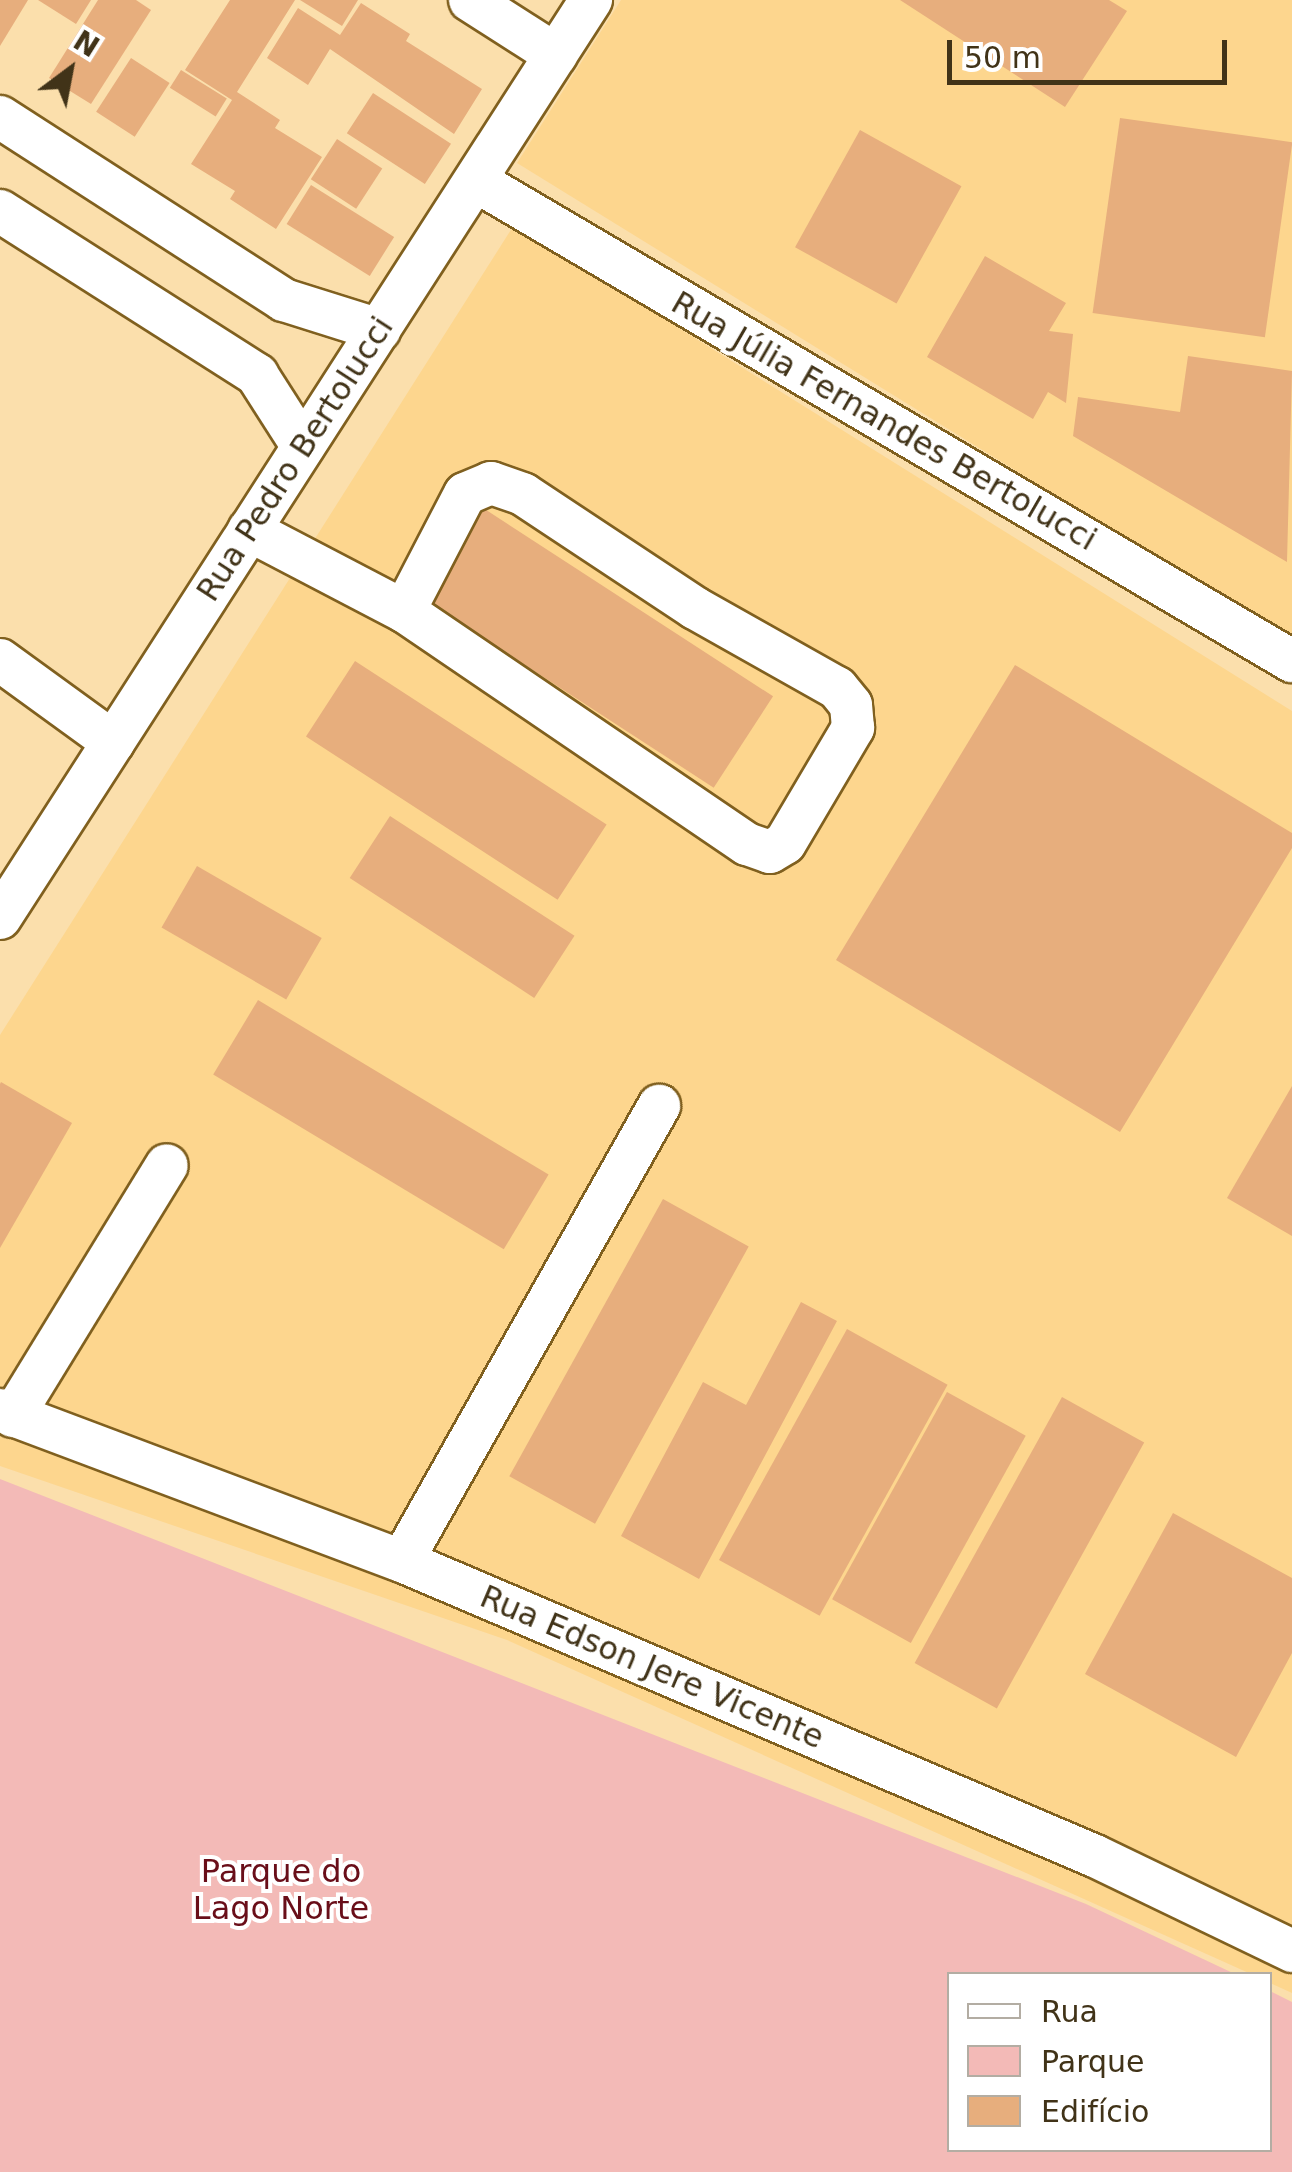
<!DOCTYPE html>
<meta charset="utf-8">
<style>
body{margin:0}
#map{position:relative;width:1292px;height:2172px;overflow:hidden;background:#fbdfac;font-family:"DejaVu Sans",sans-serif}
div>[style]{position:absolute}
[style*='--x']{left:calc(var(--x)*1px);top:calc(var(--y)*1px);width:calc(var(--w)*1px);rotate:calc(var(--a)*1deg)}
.built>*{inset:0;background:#fdd68e}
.green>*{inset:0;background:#f3bab7}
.building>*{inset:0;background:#e7ae7d;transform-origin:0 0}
.roads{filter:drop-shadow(2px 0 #80601f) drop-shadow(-2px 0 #80601f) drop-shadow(0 2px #80601f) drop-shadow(0 -2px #80601f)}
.minor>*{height:42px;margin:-21px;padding:0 21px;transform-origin:21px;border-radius:21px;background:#fff}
span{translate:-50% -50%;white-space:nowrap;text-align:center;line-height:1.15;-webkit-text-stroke:8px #fff;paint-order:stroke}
.street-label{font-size:32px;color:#413318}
.park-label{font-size:32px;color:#690e19}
.legend{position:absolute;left:947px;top:1972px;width:325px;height:180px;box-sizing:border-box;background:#fff;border:2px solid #b3ada3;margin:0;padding:12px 18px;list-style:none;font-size:30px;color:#413318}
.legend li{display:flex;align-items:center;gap:20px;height:50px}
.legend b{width:50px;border:2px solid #b3ada3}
.north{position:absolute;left:20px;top:20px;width:100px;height:100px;-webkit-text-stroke:8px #fff;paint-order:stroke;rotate:32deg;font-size:28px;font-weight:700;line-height:40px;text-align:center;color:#413318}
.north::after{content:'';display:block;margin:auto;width:35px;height:45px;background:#413318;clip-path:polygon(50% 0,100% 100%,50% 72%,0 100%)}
.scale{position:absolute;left:947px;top:40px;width:280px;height:45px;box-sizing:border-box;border:5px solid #413318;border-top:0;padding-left:12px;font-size:30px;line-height:35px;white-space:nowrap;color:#413318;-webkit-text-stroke:8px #fff;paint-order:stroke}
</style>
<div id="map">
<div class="built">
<div style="clip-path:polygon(621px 0,1292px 0,1292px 641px,517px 163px)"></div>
<div style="clip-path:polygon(514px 225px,1292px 711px,1292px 1993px,1270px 1983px,1270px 1974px,1251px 1974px,507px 1640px,0 1466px,0 1035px)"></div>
</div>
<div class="green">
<div style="clip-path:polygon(0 1479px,1086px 1904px,1235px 1974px,949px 1974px,949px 2150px,1270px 2150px,1270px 1991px,1292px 2002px,1292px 2172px,0 2172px)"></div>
</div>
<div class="building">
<div style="clip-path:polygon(0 0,28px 0,0 46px)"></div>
<div style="clip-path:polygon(38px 0,91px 0,76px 24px)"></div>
<div style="clip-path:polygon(98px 0,136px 0,151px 10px,91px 104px,49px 78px)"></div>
<div style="clip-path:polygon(230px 0,295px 0,237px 92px,280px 120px,275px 128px,322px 157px,276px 229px,230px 199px,235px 191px,191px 164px,232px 100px,185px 70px)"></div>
<div style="clip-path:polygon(300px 0,358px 0,342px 26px)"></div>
<div style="clip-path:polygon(900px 0,1109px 0,1127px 11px,1065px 107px)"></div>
<div style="clip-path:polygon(361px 3px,410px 34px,406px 41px,482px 89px,454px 134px,330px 49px,308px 85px,267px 58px,298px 8px,340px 35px)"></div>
<div style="left:131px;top:58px;width:46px;height:64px;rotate:33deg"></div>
<div style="left:181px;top:70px;width:54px;height:21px;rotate:32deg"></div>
<div style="left:373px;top:93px;width:93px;height:48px;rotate:33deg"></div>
<div style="left:1120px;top:118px;width:174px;height:197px;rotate:8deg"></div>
<div style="left:860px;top:130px;width:116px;height:134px;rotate:29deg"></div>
<div style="left:337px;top:139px;width:54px;height:48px;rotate:33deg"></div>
<div style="left:311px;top:185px;width:98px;height:46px;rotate:32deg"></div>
<div style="clip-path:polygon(985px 256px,1066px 303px,1049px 331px,1073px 334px,1066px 403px,1048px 392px,1033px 419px,927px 357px)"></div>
<div style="clip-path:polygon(1188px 356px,1292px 371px,1287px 562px,1073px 436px,1078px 397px,1180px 412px)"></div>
<div style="left:477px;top:504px;width:353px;height:109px;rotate:33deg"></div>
<div style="left:355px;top:661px;width:300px;height:90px;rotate:33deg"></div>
<div style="clip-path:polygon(1015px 665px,1292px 833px,1292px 848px,1120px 1132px,836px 960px)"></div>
<div style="left:390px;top:816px;width:220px;height:74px;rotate:33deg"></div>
<div style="left:197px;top:866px;width:144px;height:71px;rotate:30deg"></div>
<div style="left:258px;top:1000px;width:339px;height:87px;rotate:31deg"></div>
<div style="clip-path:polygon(1px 1082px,72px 1123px,0 1248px,0 1084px)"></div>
<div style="clip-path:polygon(1292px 1086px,1292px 1236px,1227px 1198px)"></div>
<div style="left:663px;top:1199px;width:98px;height:317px;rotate:29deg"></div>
<div style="clip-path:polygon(801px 1302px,837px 1321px,699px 1579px,621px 1536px,703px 1382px,746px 1405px)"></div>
<div style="left:847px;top:1329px;width:115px;height:264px;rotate:29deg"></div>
<div style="left:947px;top:1392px;width:90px;height:237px;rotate:29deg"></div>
<div style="left:1062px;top:1397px;width:94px;height:304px;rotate:29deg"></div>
<div style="clip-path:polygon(1173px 1513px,1292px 1578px,1292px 1653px,1236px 1757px,1085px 1674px)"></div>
</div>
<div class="roads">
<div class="minor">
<div style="--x:470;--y:0;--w:102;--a:32.6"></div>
<div style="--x:0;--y:117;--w:338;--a:32.8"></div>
<div style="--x:284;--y:300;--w:100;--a:17.5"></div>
<div style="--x:476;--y:181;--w:947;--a:30.47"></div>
<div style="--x:0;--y:211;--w:305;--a:32.5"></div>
<div style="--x:257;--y:375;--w:85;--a:57.4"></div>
<div style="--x:249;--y:530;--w:175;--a:27.6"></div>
<div style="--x:404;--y:611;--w:415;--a:34.2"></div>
<div style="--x:747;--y:844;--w:24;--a:19"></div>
<div style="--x:770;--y:852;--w:17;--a:-31"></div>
<div style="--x:785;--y:843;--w:134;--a:-59.4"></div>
<div style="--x:853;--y:728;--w:23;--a:-95"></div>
<div style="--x:851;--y:705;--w:22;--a:-129"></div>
<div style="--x:837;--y:688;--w:163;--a:-150.6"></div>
<div style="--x:695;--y:608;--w:206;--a:-146.5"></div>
<div style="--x:523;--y:494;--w:34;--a:-161"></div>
<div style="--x:491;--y:483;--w:28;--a:157"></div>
<div style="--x:465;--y:494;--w:132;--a:117.5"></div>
<div style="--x:0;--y:660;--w:140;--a:36"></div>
<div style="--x:0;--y:918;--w:1092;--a:-57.23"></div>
<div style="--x:0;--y:1410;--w:429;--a:20.6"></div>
<div style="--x:402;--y:1561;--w:753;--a:23.06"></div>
<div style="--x:1095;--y:1856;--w:219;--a:25.7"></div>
<div style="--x:13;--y:1416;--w:294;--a:-58.5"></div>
<div style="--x:402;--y:1561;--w:523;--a:-60.54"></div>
</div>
</div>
<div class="street-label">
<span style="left:884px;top:421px;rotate:30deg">Rua Júlia Fernandes Bertolucci</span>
<span style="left:295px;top:459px;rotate:-57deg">Rua Pedro Bertolucci</span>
<span style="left:652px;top:1667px;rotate:23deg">Rua Edson Jere Vicente</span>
</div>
<div class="park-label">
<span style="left:281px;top:1890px">Parque do<br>Lago Norte</span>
</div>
<ul class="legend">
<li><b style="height:12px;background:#fff"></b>Rua</li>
<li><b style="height:28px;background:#f3bab7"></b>Parque</li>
<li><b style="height:28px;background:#e7ae7d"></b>Edifício</li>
</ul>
<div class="north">N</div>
<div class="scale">50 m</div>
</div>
